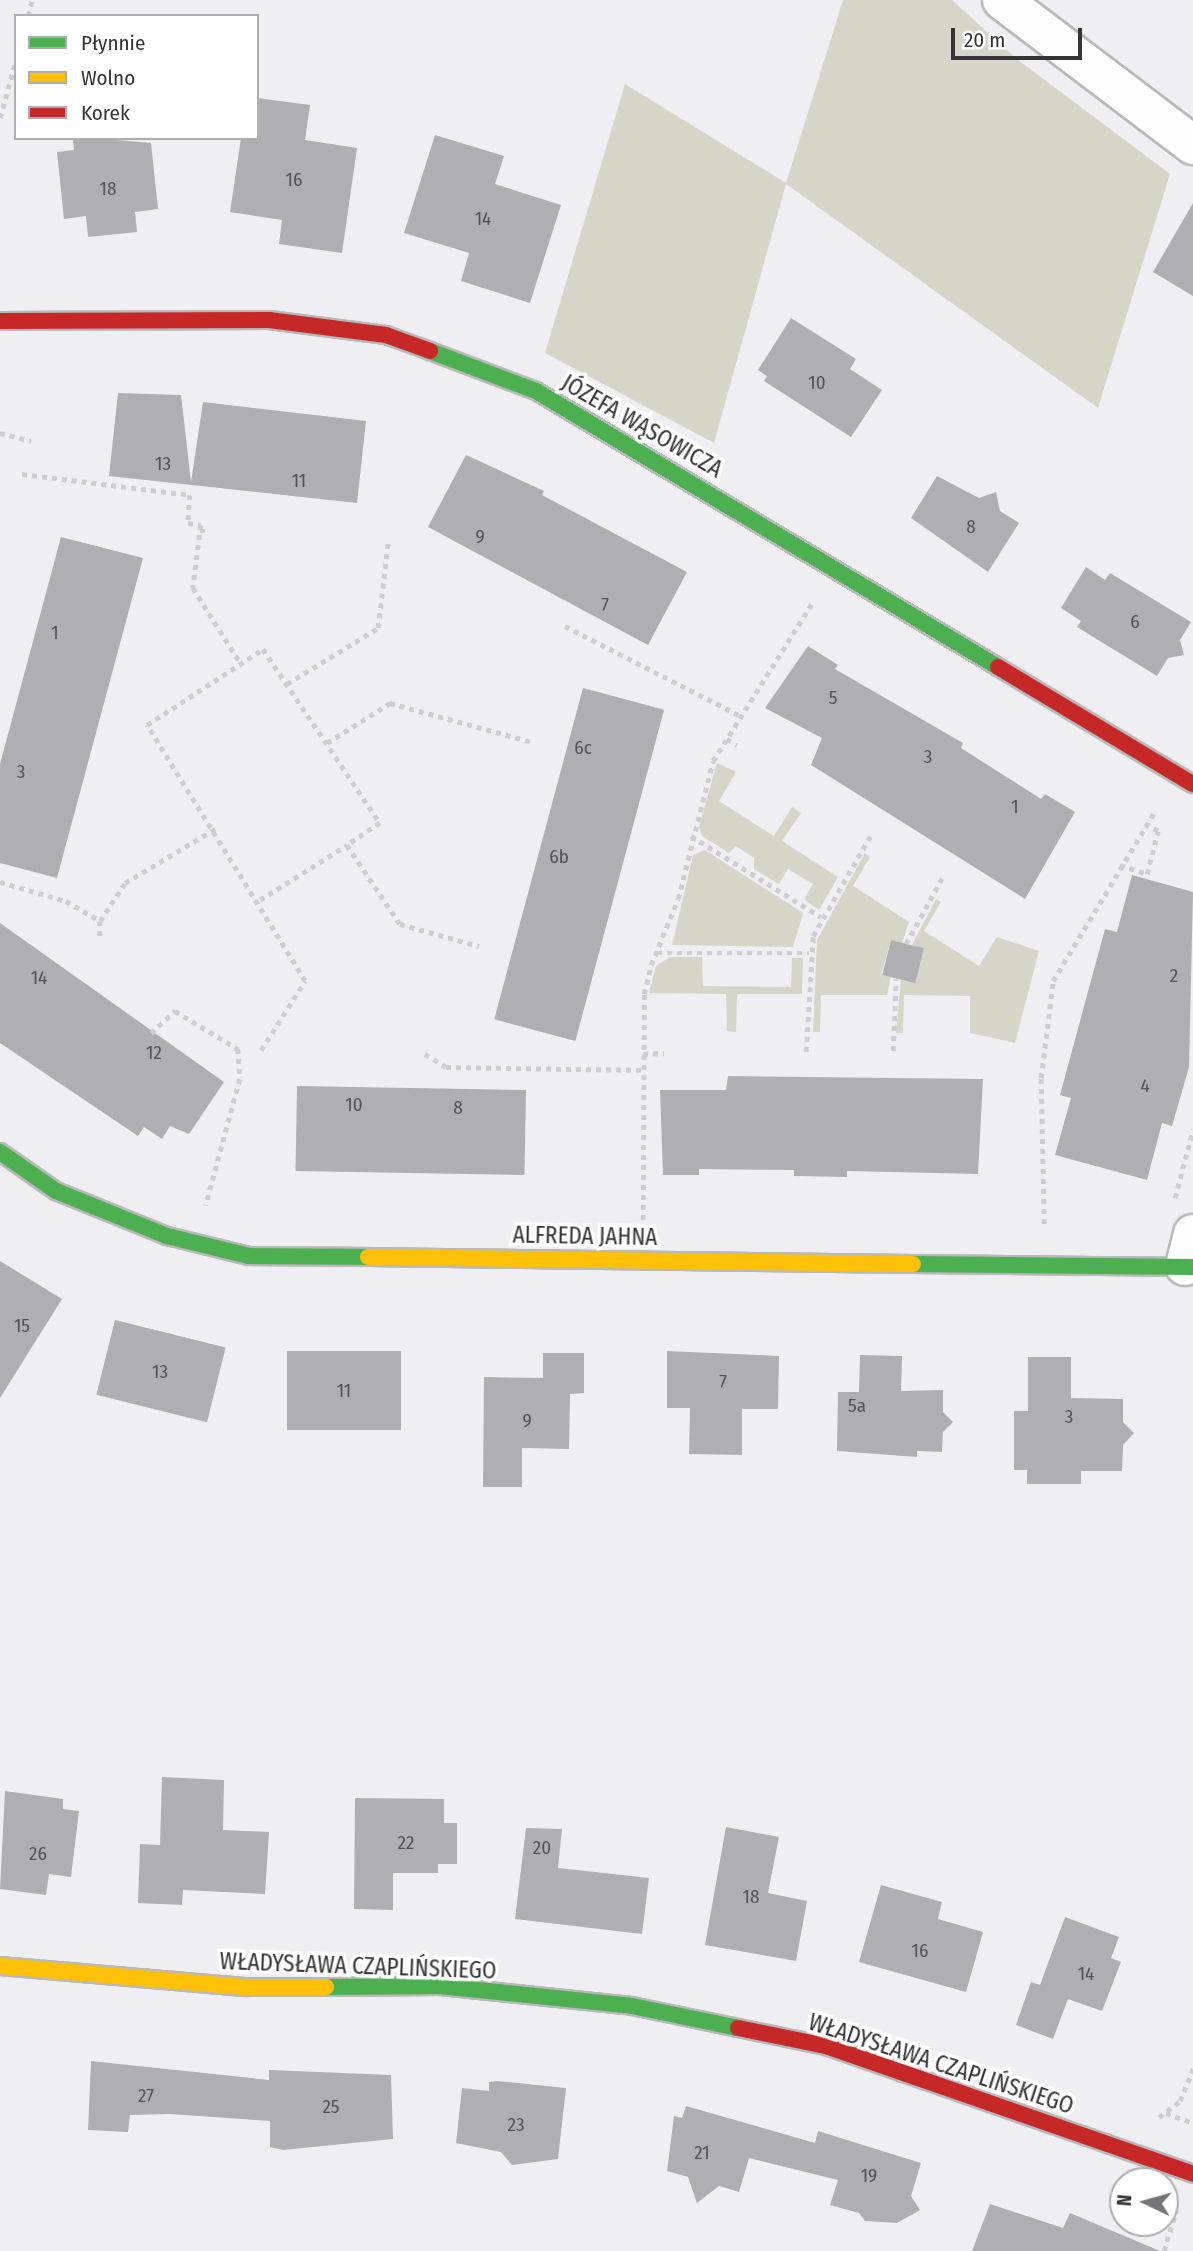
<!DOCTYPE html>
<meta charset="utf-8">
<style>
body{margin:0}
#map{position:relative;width:1193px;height:2251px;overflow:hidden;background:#efeff3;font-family:"Fira Sans Condensed",sans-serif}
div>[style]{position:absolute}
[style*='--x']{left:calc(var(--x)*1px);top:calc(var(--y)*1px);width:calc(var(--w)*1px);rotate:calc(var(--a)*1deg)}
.green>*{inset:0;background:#d5d6c7}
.building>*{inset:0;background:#afafb1;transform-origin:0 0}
.path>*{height:4.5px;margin-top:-2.25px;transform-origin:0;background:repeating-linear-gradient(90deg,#cececf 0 5px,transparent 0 10px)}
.roads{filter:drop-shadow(2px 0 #b9b9bc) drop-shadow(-2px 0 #b9b9bc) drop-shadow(0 2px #b9b9bc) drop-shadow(0 -2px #b9b9bc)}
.street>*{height:38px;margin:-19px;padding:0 19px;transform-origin:19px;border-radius:19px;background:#fdfdfd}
.fast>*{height:16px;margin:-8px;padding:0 8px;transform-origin:8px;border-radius:8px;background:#4caf50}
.slow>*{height:16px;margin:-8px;padding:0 8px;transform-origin:8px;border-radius:8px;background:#ffc107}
.jam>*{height:16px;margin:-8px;padding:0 8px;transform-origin:8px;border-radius:8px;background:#c62828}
span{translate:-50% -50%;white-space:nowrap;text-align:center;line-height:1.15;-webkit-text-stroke:7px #fff;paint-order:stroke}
.number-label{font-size:19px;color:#535356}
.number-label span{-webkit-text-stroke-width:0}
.street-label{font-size:23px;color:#343437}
.legend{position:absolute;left:14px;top:14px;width:245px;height:126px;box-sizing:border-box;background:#fff;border:2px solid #aeaeaf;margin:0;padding:9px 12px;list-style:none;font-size:21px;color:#343437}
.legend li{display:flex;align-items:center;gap:14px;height:35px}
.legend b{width:35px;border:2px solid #aeaeaf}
.north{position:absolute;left:1109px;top:2167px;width:70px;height:70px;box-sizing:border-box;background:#fff;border:2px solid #aeaeaf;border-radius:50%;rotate:275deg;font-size:19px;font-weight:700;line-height:28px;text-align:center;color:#343437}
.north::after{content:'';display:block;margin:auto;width:24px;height:32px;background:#757579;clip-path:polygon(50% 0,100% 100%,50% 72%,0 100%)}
.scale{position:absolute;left:951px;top:28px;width:131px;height:32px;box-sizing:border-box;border:4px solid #343437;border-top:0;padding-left:9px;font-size:21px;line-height:24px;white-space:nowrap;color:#343437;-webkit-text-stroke:5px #fff;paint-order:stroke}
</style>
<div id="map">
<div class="green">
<div style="clip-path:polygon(843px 0,952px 0,1018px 60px,1170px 174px,1098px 408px,786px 184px,714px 443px,545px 353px,625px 84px,786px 183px)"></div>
<div style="clip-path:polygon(717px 763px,736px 772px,719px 801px,774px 836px,792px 807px,801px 813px,782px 841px,838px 877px,819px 910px,804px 899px,813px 884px,788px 869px,779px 884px,754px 869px,754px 858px,736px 846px,729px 853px,702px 836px,699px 827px)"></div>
<div style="clip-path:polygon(705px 850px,803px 913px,793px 947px,672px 945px,693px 855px)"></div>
<div style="clip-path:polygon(865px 853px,870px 857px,853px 886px,909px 922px,902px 943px,891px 940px,881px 974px,891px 977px,887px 995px,821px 995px,820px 1032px,813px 1032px,817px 940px)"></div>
<div style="clip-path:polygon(936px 899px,941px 902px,924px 931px,979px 966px,997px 937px,1039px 951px,1015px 1043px,970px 1033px,970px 996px,904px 995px,903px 1033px,896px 1033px,901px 980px,914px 983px,924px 949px,912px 945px)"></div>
<div style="clip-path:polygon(670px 957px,702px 957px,703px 986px,791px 987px,792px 958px,803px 958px,802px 994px,737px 994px,736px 1032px,727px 1031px,726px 994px,649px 993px,656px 966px)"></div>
</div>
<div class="building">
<div style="clip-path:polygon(257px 98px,310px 105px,305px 140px,357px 148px,342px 253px,279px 244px,282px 220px,230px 212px,241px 138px,257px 138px)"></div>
<div style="clip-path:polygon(435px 135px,504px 156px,495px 184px,561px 205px,530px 303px,461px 281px,469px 253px,404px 233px)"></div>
<div style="clip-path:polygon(95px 138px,151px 143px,158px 209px,135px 212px,137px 232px,88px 237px,86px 216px,64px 219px,57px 152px,74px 150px,73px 140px)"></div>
<div style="clip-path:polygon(1193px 203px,1193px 296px,1153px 272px)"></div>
<div style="clip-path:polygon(791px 318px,856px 359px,850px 369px,882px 390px,851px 437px,764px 381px,767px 376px,758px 370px)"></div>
<div style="clip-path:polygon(118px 393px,181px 395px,191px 482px,203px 402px,366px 421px,357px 503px,109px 476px)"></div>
<div style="clip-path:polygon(466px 455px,544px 491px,542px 495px,687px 572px,648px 645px,428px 527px)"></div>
<div style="clip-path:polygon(937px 476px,979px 498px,996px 492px,1000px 511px,1019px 523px,988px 572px,911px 518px)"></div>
<div style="clip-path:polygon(61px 537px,143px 558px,57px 878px,0 863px,0 764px)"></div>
<div style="clip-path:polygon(1086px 567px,1105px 580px,1110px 573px,1191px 622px,1180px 640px,1184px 655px,1168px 658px,1157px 676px,1077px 627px,1081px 621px,1061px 608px)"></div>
<div style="clip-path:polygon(808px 646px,838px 665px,835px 669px,963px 743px,961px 748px,1041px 799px,1045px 794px,1075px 812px,1025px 899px,811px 765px,822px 738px,765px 708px)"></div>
<div style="left:583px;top:688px;width:84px;height:343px;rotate:15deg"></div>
<div style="clip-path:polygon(1132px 875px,1193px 892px,1189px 1067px,1172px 1126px,1162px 1123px,1147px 1180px,1055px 1155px,1071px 1098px,1060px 1095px,1105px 929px,1117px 932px)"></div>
<div style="clip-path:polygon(0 923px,224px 1082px,189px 1134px,170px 1126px,162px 1139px,144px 1127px,138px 1136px,0 1043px)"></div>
<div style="left:891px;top:940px;width:34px;height:36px;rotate:14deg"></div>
<div style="clip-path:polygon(728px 1076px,983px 1079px,978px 1174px,847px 1171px,847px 1177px,794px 1176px,794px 1170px,699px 1169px,699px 1175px,663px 1175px,660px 1090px,726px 1090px)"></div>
<div style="left:297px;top:1086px;width:229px;height:85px;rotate:1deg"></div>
<div style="clip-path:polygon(0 1261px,62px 1299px,0 1398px)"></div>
<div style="left:115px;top:1320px;width:114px;height:77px;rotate:14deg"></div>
<div style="left:401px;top:1351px;width:79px;height:114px;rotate:90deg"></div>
<div style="clip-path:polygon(667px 1351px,779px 1356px,778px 1409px,742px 1409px,742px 1455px,689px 1454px,690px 1408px,667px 1408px)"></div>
<div style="clip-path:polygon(543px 1353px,584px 1353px,584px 1393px,570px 1394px,569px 1449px,522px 1448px,522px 1487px,483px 1487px,484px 1377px,543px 1378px)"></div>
<div style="clip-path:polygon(860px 1355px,902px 1356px,901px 1391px,943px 1390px,943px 1412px,953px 1422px,943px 1432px,942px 1452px,917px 1451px,917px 1457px,837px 1451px,838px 1392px,859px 1392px)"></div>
<div style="clip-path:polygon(1028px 1357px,1071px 1357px,1071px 1398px,1123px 1399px,1123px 1422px,1134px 1433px,1123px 1445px,1122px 1471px,1081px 1471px,1081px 1484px,1027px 1484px,1027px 1470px,1014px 1470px,1014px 1411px,1028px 1411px)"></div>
<div style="clip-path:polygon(162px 1777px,224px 1780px,223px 1830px,269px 1832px,265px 1894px,183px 1890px,182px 1905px,138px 1903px,140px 1844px,160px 1845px)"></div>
<div style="clip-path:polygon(5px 1791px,63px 1799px,63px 1809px,79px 1811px,71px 1877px,49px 1874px,46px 1895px,0 1889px)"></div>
<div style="clip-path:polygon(355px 1798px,444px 1799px,444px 1823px,457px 1823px,457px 1864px,438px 1864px,438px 1873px,393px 1873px,393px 1910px,354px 1909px)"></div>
<div style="clip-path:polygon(726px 1827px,779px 1837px,768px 1893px,807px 1901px,796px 1961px,705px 1945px)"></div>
<div style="clip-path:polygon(526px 1828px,562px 1829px,558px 1868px,649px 1878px,642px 1934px,515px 1919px)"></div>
<div style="clip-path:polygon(881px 1885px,942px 1902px,938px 1919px,983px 1932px,966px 1992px,859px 1962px)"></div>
<div style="clip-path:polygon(1065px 1917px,1119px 1937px,1111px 1958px,1121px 1962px,1102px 2011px,1068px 1999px,1053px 2039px,1016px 2025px,1031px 1982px,1040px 1985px)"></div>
<div style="clip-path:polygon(91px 2061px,269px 2080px,269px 2070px,391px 2075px,393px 2139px,283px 2150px,270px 2147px,270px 2121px,170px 2114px,130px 2115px,128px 2132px,88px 2130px)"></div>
<div style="clip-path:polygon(497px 2081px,566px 2088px,558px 2159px,512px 2165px,501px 2152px,456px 2143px,462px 2088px,489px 2091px,489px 2082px)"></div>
<div style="clip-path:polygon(686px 2106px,815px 2143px,818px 2131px,921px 2163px,911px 2196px,920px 2210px,897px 2223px,865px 2221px,859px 2213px,830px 2205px,838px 2180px,749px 2158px,739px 2192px,719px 2186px,697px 2203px,688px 2177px,667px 2171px,674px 2116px,682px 2118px)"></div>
<div style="clip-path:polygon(990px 2204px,1063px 2228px,1070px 2213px,1160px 2251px,972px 2251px)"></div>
</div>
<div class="path">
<div style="--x:28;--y:16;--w:16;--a:-76"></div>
<div style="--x:0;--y:118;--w:60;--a:-74.6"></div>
<div style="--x:0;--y:433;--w:32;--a:14"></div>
<div style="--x:22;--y:474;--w:169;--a:7.1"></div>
<div style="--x:190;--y:495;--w:28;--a:94"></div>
<div style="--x:188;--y:523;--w:13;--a:9"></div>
<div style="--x:201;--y:525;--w:64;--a:97.2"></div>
<div style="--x:193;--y:588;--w:90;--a:57.7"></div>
<div style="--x:200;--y:531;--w:8;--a:0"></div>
<div style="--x:565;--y:626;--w:198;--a:27.1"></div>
<div style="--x:287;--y:684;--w:107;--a:-31.6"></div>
<div style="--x:378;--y:628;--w:88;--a:-83.4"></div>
<div style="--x:727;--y:739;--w:12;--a:31"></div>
<div style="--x:327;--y:743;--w:75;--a:-32.4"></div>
<div style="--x:390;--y:703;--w:148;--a:15.3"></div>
<div style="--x:691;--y:836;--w:153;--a:31.9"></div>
<div style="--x:1120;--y:865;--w:28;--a:18"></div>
<div style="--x:1147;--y:874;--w:44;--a:-75.7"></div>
<div style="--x:1158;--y:831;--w:14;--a:-155"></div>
<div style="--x:0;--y:882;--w:69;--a:16.1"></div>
<div style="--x:66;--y:901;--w:39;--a:30"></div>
<div style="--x:100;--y:921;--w:45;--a:-56.7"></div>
<div style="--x:125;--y:883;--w:105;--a:-31"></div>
<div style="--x:260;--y:900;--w:103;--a:-32.3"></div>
<div style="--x:100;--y:921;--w:16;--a:90"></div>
<div style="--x:906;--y:944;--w:75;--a:-61.4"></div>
<div style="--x:657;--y:953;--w:152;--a:0"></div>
<div style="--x:151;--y:1033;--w:33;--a:-43"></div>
<div style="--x:175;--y:1011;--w:74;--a:31.1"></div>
<div style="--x:238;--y:1049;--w:30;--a:86"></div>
<div style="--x:240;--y:1079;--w:131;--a:105.1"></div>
<div style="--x:261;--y:1050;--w:82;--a:-57.5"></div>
<div style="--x:305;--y:981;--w:301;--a:-121.7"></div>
<div style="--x:147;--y:725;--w:139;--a:-33.2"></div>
<div style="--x:263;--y:649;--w:210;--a:56.1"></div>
<div style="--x:380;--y:823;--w:40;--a:146"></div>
<div style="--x:347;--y:845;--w:95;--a:56.1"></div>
<div style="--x:400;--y:924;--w:82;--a:15.6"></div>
<div style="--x:893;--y:1051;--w:72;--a:-87.6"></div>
<div style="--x:806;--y:1052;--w:116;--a:-86.5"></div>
<div style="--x:813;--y:936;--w:119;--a:-60.2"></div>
<div style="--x:425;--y:1054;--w:25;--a:32"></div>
<div style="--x:446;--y:1067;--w:197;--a:0.9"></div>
<div style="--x:643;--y:1054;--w:21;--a:-3"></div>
<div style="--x:1175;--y:1198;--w:71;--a:-75.4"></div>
<div style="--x:643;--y:1220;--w:226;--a:-89.7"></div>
<div style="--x:644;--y:994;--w:30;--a:-76"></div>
<div style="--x:651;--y:965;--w:71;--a:-67.8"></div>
<div style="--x:678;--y:899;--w:142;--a:-75.8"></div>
<div style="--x:713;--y:761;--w:186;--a:-57.9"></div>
<div style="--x:1044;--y:1224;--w:146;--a:-91.2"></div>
<div style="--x:1041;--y:1078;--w:98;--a:-82.9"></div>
<div style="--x:1053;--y:981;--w:198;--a:-59"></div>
<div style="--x:1166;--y:2113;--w:29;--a:20"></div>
<div style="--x:1159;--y:2117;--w:26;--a:-37"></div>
<div style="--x:1180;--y:2101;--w:35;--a:-68"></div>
<div style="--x:1164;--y:2251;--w:42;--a:-73.3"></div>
</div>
<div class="roads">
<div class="street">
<div style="--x:1002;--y:0;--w:240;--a:37.2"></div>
<div style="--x:1185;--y:1266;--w:33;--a:-76"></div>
</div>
<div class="fast">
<div style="--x:430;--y:351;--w:113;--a:20.7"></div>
<div style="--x:536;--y:391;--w:538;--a:30.85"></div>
<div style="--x:0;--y:1152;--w:68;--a:34.9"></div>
<div style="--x:56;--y:1191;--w:120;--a:22.1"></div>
<div style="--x:167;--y:1236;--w:84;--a:13.7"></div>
<div style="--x:249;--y:1256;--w:119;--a:0.5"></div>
<div style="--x:913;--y:1264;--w:280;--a:0.6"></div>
<div style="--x:326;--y:1987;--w:114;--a:-0.5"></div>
<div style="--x:440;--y:1986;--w:193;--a:5.9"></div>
<div style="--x:632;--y:2006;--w:108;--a:11.7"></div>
</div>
<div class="slow">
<div style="--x:368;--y:1257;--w:545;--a:0.74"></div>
<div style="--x:0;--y:1966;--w:248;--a:4.9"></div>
<div style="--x:247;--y:1987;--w:79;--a:0"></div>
</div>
<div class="jam">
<div style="--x:0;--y:321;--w:269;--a:-0.2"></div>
<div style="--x:269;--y:320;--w:118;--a:7.3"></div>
<div style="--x:386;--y:335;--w:47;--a:20"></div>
<div style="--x:998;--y:667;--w:227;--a:31"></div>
<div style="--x:738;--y:2028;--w:90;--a:11.6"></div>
<div style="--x:826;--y:2046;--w:389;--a:19.2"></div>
</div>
</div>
<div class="number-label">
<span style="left:294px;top:180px">16</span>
<span style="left:108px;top:189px">18</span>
<span style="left:483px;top:219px">14</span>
<span style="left:817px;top:383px">10</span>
<span style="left:163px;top:464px">13</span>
<span style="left:299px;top:481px">11</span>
<span style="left:971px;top:527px">8</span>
<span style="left:480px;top:537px">9</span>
<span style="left:605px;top:605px">7</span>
<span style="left:1135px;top:622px">6</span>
<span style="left:55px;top:633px">1</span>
<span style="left:833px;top:698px">5</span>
<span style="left:583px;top:748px">6c</span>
<span style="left:928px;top:757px">3</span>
<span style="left:21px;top:772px">3</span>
<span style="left:1015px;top:807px">1</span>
<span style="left:559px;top:857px">6b</span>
<span style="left:1174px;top:976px">2</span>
<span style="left:39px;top:978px">14</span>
<span style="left:154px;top:1053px">12</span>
<span style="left:1145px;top:1086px">4</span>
<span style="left:354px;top:1105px">10</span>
<span style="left:458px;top:1108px">8</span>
<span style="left:22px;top:1326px">15</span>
<span style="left:160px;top:1372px">13</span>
<span style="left:723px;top:1382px">7</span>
<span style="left:344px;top:1391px">11</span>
<span style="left:857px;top:1406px">5a</span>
<span style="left:1069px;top:1417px">3</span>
<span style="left:527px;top:1421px">9</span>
<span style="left:406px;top:1843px">22</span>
<span style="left:542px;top:1848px">20</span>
<span style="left:38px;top:1854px">26</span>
<span style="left:751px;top:1897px">18</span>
<span style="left:920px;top:1951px">16</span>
<span style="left:1086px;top:1974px">14</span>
<span style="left:146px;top:2096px">27</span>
<span style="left:331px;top:2107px">25</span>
<span style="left:516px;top:2125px">23</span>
<span style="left:702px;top:2153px">21</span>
<span style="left:869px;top:2176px">19</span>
</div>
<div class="street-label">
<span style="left:642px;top:426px;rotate:30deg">JÓZEFA WĄSOWICZA</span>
<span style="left:585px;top:1236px;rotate:1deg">ALFREDA JAHNA</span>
<span style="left:358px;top:1966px;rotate:2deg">WŁADYSŁAWA CZAPLIŃSKIEGO</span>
<span style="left:941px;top:2064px;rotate:18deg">WŁADYSŁAWA CZAPLIŃSKIEGO</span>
</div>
<ul class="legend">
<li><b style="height:9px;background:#4caf50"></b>Płynnie</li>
<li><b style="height:9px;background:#ffc107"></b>Wolno</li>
<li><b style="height:9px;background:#c62828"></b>Korek</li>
</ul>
<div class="north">N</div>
<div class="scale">20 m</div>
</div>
